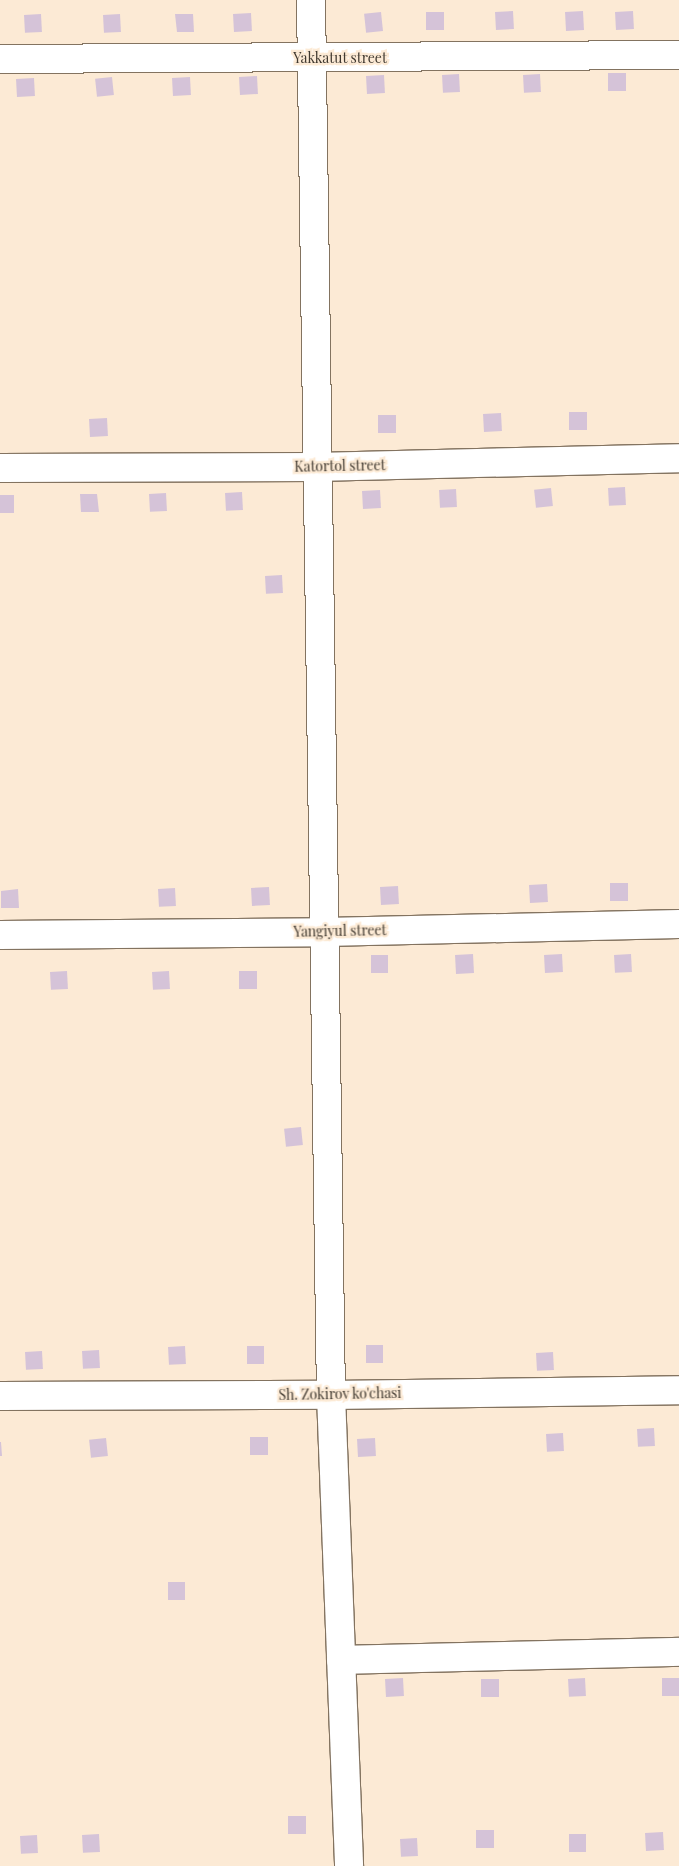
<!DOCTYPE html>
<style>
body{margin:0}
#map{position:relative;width:679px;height:1866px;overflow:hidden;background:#fcead5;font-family:"Playfair Display",serif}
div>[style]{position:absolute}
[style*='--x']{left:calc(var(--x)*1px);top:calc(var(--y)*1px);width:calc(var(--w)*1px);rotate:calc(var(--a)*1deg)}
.building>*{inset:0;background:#d5c3d8;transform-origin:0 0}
.roads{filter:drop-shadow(1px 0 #837360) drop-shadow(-1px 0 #837360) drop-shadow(0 1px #837360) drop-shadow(0 -1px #837360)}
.street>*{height:28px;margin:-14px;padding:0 14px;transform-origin:14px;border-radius:14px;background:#fff}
span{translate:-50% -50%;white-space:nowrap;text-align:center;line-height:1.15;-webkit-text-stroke:4.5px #fcead5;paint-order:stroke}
.street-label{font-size:14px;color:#403930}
</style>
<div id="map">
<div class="building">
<div style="left:513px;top:11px;width:18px;height:18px;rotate:87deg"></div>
<div style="left:583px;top:11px;width:19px;height:18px;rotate:87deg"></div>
<div style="left:633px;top:11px;width:18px;height:18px;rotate:87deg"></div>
<div style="left:381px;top:12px;width:19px;height:17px;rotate:84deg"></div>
<div style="left:444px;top:12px;width:18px;height:18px;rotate:90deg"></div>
<div style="left:251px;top:13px;width:18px;height:18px;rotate:87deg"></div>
<div style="left:41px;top:14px;width:18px;height:17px;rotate:87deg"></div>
<div style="left:120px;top:14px;width:18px;height:17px;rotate:87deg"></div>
<div style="clip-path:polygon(175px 14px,193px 14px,194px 32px,177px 32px)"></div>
<div style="left:626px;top:73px;width:18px;height:18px;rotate:90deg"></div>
<div style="left:459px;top:74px;width:18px;height:17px;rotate:87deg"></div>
<div style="left:540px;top:74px;width:18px;height:17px;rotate:87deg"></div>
<div style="left:384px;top:75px;width:18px;height:18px;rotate:87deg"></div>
<div style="left:257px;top:76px;width:18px;height:18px;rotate:87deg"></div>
<div style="left:112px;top:77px;width:18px;height:17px;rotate:84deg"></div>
<div style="left:190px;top:77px;width:18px;height:18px;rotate:87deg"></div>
<div style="left:34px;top:78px;width:18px;height:18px;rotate:87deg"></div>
<div style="left:587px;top:412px;width:18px;height:18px;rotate:90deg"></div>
<div style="left:501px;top:413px;width:18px;height:18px;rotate:87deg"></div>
<div style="left:396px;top:415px;width:18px;height:18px;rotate:90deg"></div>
<div style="left:107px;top:418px;width:18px;height:18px;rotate:87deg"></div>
<div style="left:625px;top:487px;width:18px;height:17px;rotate:87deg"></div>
<div style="left:551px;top:488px;width:18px;height:17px;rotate:84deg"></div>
<div style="left:456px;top:489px;width:18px;height:17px;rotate:87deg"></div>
<div style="left:380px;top:490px;width:18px;height:18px;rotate:87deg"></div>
<div style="left:242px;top:492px;width:18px;height:17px;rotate:87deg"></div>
<div style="left:166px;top:493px;width:18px;height:17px;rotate:87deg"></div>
<div style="clip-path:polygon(80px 494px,97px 494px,99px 512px,81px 512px)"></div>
<div style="left:0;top:495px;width:14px;height:18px"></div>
<div style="left:282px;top:575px;width:18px;height:17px;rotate:87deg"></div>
<div style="left:628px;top:883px;width:18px;height:18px;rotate:90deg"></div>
<div style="left:547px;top:884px;width:18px;height:18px;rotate:87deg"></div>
<div style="left:398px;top:886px;width:18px;height:18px;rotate:87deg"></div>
<div style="left:269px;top:887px;width:18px;height:18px;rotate:87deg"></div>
<div style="left:175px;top:888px;width:18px;height:17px;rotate:87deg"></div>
<div style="clip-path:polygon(18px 889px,19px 908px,1px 908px,1px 891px)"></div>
<div style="left:473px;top:954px;width:19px;height:18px;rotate:87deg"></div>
<div style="left:562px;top:954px;width:18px;height:18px;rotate:87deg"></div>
<div style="left:631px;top:954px;width:18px;height:17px;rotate:87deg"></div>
<div style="left:371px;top:955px;width:17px;height:18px"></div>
<div style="left:67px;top:971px;width:18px;height:17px;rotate:87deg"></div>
<div style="left:169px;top:971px;width:18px;height:17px;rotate:87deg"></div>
<div style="left:257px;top:971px;width:18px;height:18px;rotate:90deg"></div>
<div style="left:301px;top:1127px;width:18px;height:17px;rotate:84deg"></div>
<div style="left:366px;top:1345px;width:17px;height:18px"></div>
<div style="left:185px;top:1346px;width:18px;height:17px;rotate:87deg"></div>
<div style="left:247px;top:1346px;width:17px;height:18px"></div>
<div style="left:99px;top:1350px;width:18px;height:17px;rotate:87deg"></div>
<div style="left:42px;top:1351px;width:18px;height:17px;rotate:87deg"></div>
<div style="left:553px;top:1352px;width:18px;height:17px;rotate:87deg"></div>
<div style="left:654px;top:1428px;width:18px;height:17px;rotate:87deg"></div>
<div style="left:563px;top:1433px;width:18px;height:17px;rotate:87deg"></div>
<div style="left:268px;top:1437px;width:18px;height:18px;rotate:90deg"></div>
<div style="left:106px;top:1438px;width:18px;height:17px;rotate:84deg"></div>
<div style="left:375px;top:1438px;width:18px;height:18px;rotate:87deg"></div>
<div style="clip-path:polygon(0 1442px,1px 1442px,2px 1456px,0 1456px)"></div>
<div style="left:168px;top:1582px;width:17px;height:18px"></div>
<div style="left:403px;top:1678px;width:18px;height:18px;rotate:87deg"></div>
<div style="left:585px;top:1678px;width:18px;height:17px;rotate:87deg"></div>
<div style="left:679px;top:1678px;width:18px;height:17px;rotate:90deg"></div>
<div style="left:481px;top:1679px;width:18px;height:18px"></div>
<div style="left:306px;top:1816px;width:18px;height:18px;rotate:90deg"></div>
<div style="left:494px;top:1830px;width:18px;height:18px;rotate:90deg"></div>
<div style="left:663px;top:1832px;width:18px;height:18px;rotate:87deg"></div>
<div style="left:99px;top:1834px;width:18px;height:17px;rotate:87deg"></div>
<div style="left:569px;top:1834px;width:17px;height:18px"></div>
<div style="left:37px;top:1835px;width:18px;height:17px;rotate:87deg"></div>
<div style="left:417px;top:1838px;width:18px;height:17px;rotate:87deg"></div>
</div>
<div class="roads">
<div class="street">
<div style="--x:311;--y:0;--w:1395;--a:89.18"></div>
<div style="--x:331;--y:1395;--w:471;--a:87.8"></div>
<div style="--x:0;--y:59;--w:679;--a:-0.34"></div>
<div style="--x:0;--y:468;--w:316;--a:-0.2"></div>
<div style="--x:316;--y:467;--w:363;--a:-1.4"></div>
<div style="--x:0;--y:935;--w:325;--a:-0.5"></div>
<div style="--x:325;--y:932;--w:354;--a:-1.3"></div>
<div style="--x:0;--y:1396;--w:331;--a:-0.2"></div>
<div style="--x:331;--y:1395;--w:348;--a:-0.8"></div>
<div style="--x:341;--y:1660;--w:338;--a:-1.4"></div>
</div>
</div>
<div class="street-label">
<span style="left:340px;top:58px">Yakkatut street</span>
<span style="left:340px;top:466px;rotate:-1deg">Katortol street</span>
<span style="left:340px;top:931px;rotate:-1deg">Yangiyul street</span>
<span style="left:340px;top:1394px;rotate:-1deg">Sh. Zokirov ko'chasi</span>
</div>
</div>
